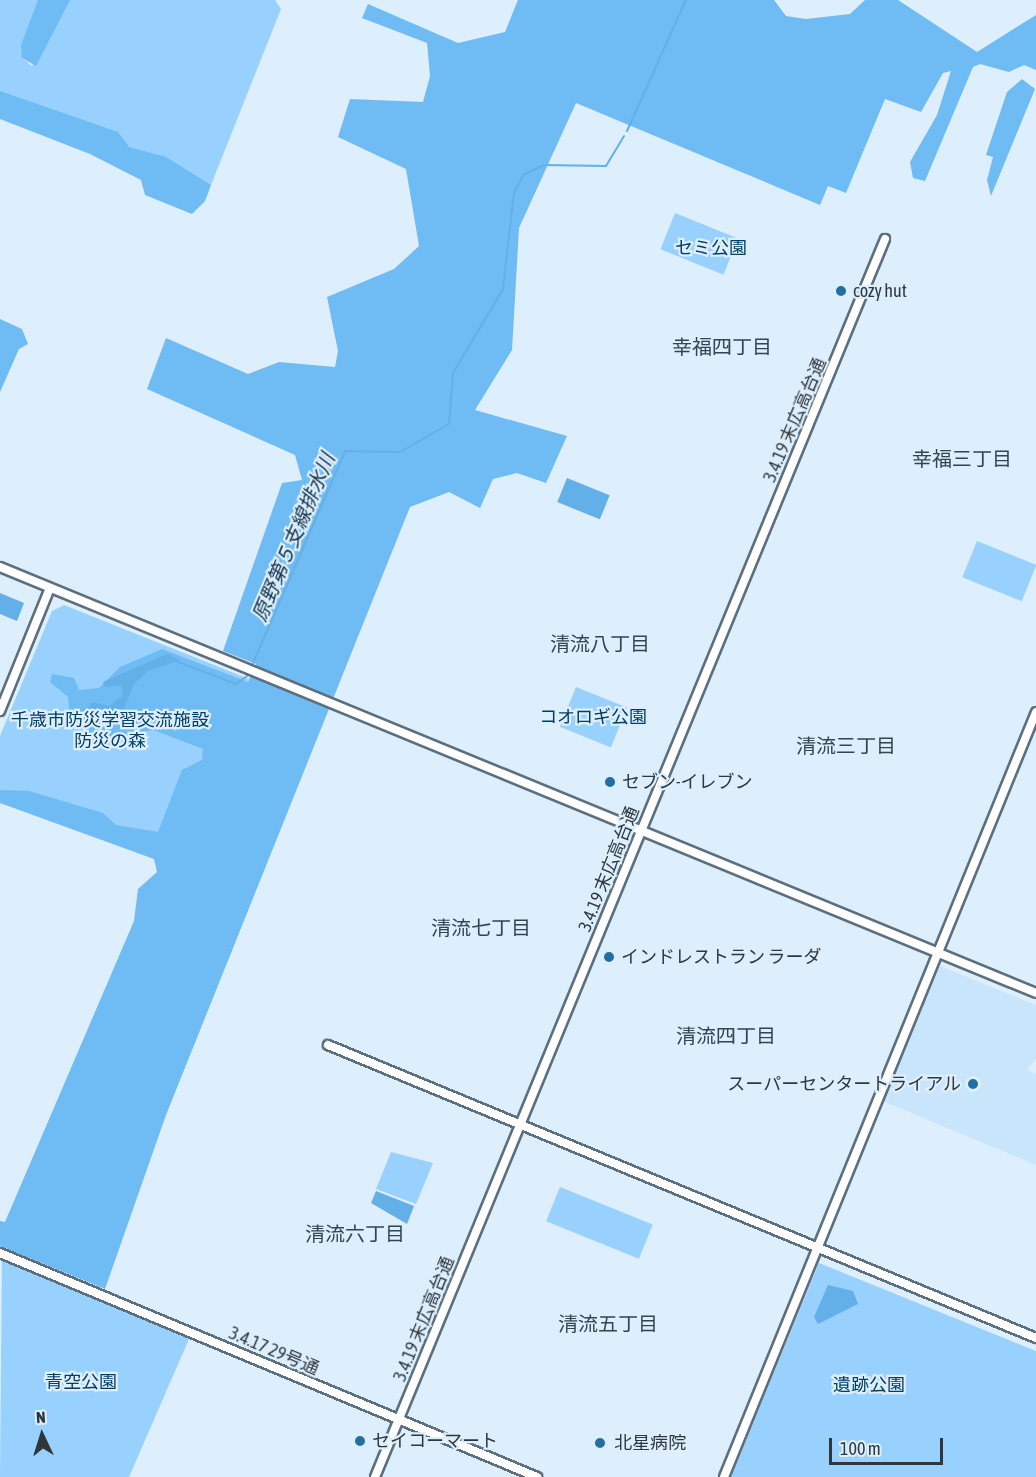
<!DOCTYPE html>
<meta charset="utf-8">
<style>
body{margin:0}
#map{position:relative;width:1036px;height:1477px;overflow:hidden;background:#ddeefc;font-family:"Asap Condensed","Noto Sans JP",sans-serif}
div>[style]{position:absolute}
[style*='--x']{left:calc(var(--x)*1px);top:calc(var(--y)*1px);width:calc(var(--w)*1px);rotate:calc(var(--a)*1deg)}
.built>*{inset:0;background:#c9e5fc}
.green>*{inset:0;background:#98d1fd;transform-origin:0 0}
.forest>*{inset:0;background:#6fbbf4}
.water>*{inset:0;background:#63afe7;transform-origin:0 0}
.stream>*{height:2px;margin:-1px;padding:0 1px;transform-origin:1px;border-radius:1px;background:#63afe7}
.roads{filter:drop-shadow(2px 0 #5c6f7e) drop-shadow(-2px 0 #5c6f7e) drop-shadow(0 2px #5c6f7e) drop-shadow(0 -2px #5c6f7e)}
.tertiary>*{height:8px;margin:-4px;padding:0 4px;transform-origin:4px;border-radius:4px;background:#fff}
.dots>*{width:16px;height:16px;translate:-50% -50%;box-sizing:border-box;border:3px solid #ddeefc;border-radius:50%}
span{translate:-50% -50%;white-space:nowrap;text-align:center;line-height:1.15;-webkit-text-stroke:4.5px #ddeefc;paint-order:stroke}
.park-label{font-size:18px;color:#003f64}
.poi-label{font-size:18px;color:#2f373e}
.left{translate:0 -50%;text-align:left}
.right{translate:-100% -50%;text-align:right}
.street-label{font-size:18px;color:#2f373e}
.neighbourhood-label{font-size:20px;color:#334552}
.water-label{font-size:20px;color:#12334a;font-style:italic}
.north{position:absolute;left:12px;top:1405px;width:60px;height:60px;-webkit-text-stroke:4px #ddeefc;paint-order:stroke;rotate:356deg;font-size:16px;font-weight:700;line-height:24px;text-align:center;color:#2f373e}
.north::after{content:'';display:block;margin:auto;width:21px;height:27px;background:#2f373e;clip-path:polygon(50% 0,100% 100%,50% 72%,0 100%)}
.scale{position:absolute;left:829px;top:1438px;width:114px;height:27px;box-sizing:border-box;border:3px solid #2f373e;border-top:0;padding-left:8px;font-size:18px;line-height:21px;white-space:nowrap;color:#2f373e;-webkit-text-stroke:4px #ddeefc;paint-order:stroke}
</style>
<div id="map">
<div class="built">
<div style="clip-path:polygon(940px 966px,1036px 1005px,1036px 1058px,1027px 1070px,1036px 1074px,1036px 1165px,883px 1101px)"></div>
</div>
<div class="green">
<div style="clip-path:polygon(0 0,39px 0,22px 58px,32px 66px,63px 0,275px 0,281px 9px,211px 185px,0 96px)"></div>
<div style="left:675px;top:213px;width:68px;height:39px;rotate:22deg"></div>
<div style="left:977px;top:541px;width:64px;height:39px;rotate:22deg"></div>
<div style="clip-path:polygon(64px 605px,249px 679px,160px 851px,0 802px,0 736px,52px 611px)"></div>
<div style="left:576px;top:687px;width:55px;height:43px;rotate:22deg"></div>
<div style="clip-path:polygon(391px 1152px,433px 1163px,416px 1204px,376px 1189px)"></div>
<div style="left:560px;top:1187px;width:100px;height:37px;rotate:22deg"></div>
<div style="clip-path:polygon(2px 1260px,189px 1339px,129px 1477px,0 1477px)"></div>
<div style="clip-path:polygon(819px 1263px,1036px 1351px,1036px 1477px,731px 1477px)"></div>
</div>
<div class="forest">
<div style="clip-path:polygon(38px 0,70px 0,36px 66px,22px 58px,21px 45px)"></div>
<div style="clip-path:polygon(518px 0,774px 0,786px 16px,806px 19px,850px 14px,865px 0,898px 0,977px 52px,1036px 15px,1036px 70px,1024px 65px,1009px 72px,980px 64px,973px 67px,925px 181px,913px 178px,910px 162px,937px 115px,951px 71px,943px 73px,921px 112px,885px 99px,846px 193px,828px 186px,820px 205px,576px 103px,519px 228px,512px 350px,475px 410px,567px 436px,546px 483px,517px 473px,493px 479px,480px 508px,449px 492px,410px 507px,166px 1115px,105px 1289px,0 1246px,0 1221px,5px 1222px,134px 921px,138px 889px,157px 872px,154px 859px,0 803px,0 790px,29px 791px,103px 813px,116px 825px,158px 832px,182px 770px,202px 760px,203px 749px,153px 730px,95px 738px,70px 717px,68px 697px,50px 682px,52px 674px,74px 678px,79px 690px,99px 688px,120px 667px,162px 649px,248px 682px,256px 664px,223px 651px,282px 483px,302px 480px,295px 455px,147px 389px,166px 338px,248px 374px,279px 362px,335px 367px,338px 351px,327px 297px,394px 269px,419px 246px,406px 169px,338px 137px,350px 99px,423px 102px,430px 76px,427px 43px,362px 18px,368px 4px,458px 43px,505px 32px)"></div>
<div style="clip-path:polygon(1022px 79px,1035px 89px,991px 196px,987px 180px,993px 157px,986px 155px,1007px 92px)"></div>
<div style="clip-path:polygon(0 91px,118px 132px,129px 147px,166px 157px,211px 185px,205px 201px,192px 214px,145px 195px,141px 180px,90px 154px,0 119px)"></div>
<div style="clip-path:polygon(0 319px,22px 329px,28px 344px,19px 349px,0 392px)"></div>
</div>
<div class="water">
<div style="left:567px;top:478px;width:46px;height:26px;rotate:22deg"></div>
<div style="clip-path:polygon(0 593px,24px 603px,17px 621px,0 614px)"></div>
<div style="clip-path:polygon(167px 654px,180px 660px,148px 671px,134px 684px,124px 708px,101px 715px,89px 708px,92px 702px,109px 706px,123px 696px,121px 685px,105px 687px,103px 682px)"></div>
<div style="clip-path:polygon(376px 1191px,414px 1206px,407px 1224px,371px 1203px)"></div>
<div style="clip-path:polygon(828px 1285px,853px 1291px,858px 1304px,818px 1324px,814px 1317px)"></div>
</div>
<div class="stream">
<div style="--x:627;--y:131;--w:144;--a:-65.8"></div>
<div style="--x:176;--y:661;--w:64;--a:21"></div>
<div style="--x:236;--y:684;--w:14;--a:-36"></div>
<div style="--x:253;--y:663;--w:231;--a:-66.5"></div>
<div style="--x:345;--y:451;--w:55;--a:1"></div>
<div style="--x:400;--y:452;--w:56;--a:-29.7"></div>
<div style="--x:449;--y:424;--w:51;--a:-85.5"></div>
<div style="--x:453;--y:373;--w:98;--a:-59.2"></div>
<div style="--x:503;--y:289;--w:97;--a:-83.5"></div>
<div style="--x:514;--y:193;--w:20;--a:-63"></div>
<div style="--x:523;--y:175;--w:23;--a:-25"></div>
<div style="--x:544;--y:165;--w:62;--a:0.9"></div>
<div style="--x:606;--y:166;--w:35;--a:-59"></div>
</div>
<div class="roads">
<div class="tertiary">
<div style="--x:0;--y:567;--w:1120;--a:22.35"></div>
<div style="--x:0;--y:711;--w:133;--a:-67.9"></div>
<div style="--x:328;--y:1045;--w:766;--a:22.48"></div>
<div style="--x:0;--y:1253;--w:582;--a:22.64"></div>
<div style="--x:375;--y:1477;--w:1339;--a:-67.61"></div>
<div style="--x:724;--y:1477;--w:826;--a:-67.81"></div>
</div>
</div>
<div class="dots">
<div style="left:841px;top:291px;background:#2270a2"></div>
<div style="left:610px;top:782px;background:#2270a2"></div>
<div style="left:609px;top:957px;background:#2270a2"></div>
<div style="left:973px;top:1084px;background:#2270a2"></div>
<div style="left:360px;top:1441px;background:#2270a2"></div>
<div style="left:600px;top:1443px;background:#2270a2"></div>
</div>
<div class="park-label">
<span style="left:711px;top:248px">セミ公園</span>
<span style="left:593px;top:717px">コオロギ公園</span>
<span style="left:110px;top:731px">千歳市防災学習交流施設<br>防災の森</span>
<span style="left:81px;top:1382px">青空公園</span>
<span style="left:869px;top:1385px">遺跡公園</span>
</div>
<div class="poi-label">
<span class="left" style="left:853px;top:291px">cozy hut</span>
<span class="left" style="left:622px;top:782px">セブン-イレブン</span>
<span class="left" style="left:621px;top:957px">インドレストラン ラーダ</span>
<span class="right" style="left:961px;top:1084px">スーパーセンタートライアル</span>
<span class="left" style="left:372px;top:1441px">セイコーマート</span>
<span class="left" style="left:614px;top:1443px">北星病院</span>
</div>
<div class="street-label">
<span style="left:795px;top:420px;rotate:-67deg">3.4.19 末広高台通</span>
<span style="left:609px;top:869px;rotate:-68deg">3.4.19 末広高台通</span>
<span style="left:424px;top:1319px;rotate:-68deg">3.4.19 末広高台通</span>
<span style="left:274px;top:1351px;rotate:23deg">3.4.17 29号通</span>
</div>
<div class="neighbourhood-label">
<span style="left:722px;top:346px">幸福四丁目</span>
<span style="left:962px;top:458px">幸福三丁目</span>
<span style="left:600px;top:643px">清流八丁目</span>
<span style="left:846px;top:745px">清流三丁目</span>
<span style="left:481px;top:927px">清流七丁目</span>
<span style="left:726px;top:1035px">清流四丁目</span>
<span style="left:355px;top:1233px">清流六丁目</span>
<span style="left:608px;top:1323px">清流五丁目</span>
</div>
<div class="water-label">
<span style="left:293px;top:537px;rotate:-67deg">原野第５支線排水川</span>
</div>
<div class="north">N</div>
<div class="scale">100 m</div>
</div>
